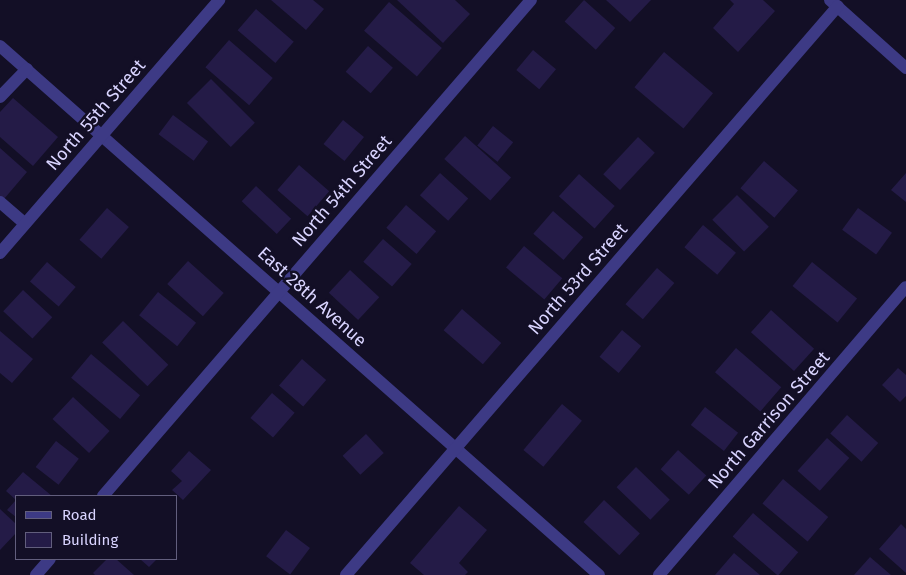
<!DOCTYPE html>
<style>
body{margin:0}
#map{position:relative;width:906px;height:575px;overflow:hidden;background:#130f26;font-family:"Fira Sans",sans-serif}
div>[style]{position:absolute}
[style*='--x']{left:calc(var(--x)*1px);top:calc(var(--y)*1px);width:calc(var(--w)*1px);rotate:calc(var(--a)*1deg)}
.building>*{inset:0;background:#241b47;transform-origin:0 0}
.minor>*{height:12px;margin:-6px;padding:0 6px;transform-origin:6px;border-radius:6px;background:#3d3a85}
span{translate:-50% -50%;white-space:nowrap;text-align:center;line-height:1.15;-webkit-text-stroke:5px #130f26;paint-order:stroke}
.street-label{font-size:18px;color:#d9d4ff}
.legend{position:absolute;left:15px;top:495px;width:162px;height:65px;box-sizing:border-box;background:#130f26;border:1px solid #625e7d;margin:0;padding:6px 9px;list-style:none;font-size:15px;color:#d9d4ff}
.legend li{display:flex;align-items:center;gap:10px;height:25px}
.legend b{width:25px;border:1px solid #625e7d}
</style>
<div id="map">
<div class="building">
<div style="clip-path:polygon(271px 0,313px 0,324px 9px,306px 30px)"></div>
<div style="clip-path:polygon(397px 0,455px 0,470px 14px,443px 43px)"></div>
<div style="left:584px;top:0;width:42px;height:29px;rotate:42deg"></div>
<div style="clip-path:polygon(606px 0,651px 0,630px 22px)"></div>
<div style="clip-path:polygon(730px 0,763px 0,775px 11px,738px 52px,713px 28px,734px 4px)"></div>
<div style="left:389px;top:2px;width:70px;height:38px;rotate:41deg"></div>
<div style="left:256px;top:9px;width:50px;height:28px;rotate:41deg"></div>
<div style="left:229px;top:40px;width:58px;height:36px;rotate:41deg"></div>
<div style="left:368px;top:46px;width:33px;height:34px;rotate:41deg"></div>
<div style="left:533px;top:50px;width:30px;height:26px;rotate:40deg"></div>
<div style="left:664px;top:52px;width:64px;height:46px;rotate:40deg"></div>
<div style="left:211px;top:79px;width:62px;height:34px;rotate:45deg"></div>
<div style="clip-path:polygon(13px 98px,58px 137px,33px 166px,0 137px,0 112px)"></div>
<div style="left:173px;top:115px;width:44px;height:24px;rotate:37deg"></div>
<div style="left:343px;top:120px;width:27px;height:31px;rotate:39deg"></div>
<div style="left:493px;top:126px;width:26px;height:25px;rotate:39deg"></div>
<div style="left:465px;top:136px;width:62px;height:31px;rotate:42deg"></div>
<div style="left:638px;top:137px;width:23px;height:51px;rotate:43deg"></div>
<div style="clip-path:polygon(0 148px,27px 172px,4px 199px,0 196px)"></div>
<div style="left:764px;top:161px;width:45px;height:36px;rotate:41deg"></div>
<div style="left:299px;top:165px;width:40px;height:33px;rotate:41deg"></div>
<div style="left:440px;top:173px;width:38px;height:30px;rotate:42deg"></div>
<div style="clip-path:polygon(906px 173px,906px 202px,891px 190px)"></div>
<div style="left:579px;top:174px;width:48px;height:30px;rotate:42deg"></div>
<div style="left:256px;top:186px;width:48px;height:21px;rotate:43deg"></div>
<div style="left:737px;top:195px;width:45px;height:35px;rotate:45deg"></div>
<div style="left:406px;top:205px;width:40px;height:30px;rotate:41deg"></div>
<div style="left:107px;top:208px;width:29px;height:42px;rotate:41deg"></div>
<div style="left:858px;top:208px;width:42px;height:27px;rotate:36deg"></div>
<div style="left:553px;top:211px;width:40px;height:30px;rotate:41deg"></div>
<div style="left:703px;top:225px;width:43px;height:29px;rotate:40deg"></div>
<div style="left:383px;top:239px;width:38px;height:30px;rotate:41deg"></div>
<div style="left:524px;top:246px;width:50px;height:28px;rotate:40deg"></div>
<div style="left:188px;top:261px;width:48px;height:31px;rotate:42deg"></div>
<div style="left:47px;top:262px;width:38px;height:26px;rotate:41deg"></div>
<div style="left:812px;top:262px;width:58px;height:31px;rotate:39deg"></div>
<div style="left:657px;top:268px;width:23px;height:48px;rotate:41deg"></div>
<div style="left:350px;top:270px;width:40px;height:31px;rotate:43deg"></div>
<div style="left:23px;top:290px;width:40px;height:29px;rotate:43deg"></div>
<div style="left:158px;top:292px;width:49px;height:30px;rotate:39deg"></div>
<div style="left:462px;top:309px;width:52px;height:28px;rotate:41deg"></div>
<div style="left:771px;top:310px;width:58px;height:30px;rotate:42deg"></div>
<div style="left:123px;top:321px;width:63px;height:30px;rotate:44deg"></div>
<div style="left:622px;top:330px;width:25px;height:35px;rotate:40deg"></div>
<div style="clip-path:polygon(0 331px,33px 359px,12px 383px,0 373px)"></div>
<div style="left:736px;top:348px;width:60px;height:32px;rotate:41deg"></div>
<div style="left:91px;top:354px;width:64px;height:31px;rotate:40deg"></div>
<div style="left:302px;top:359px;width:32px;height:35px;rotate:41deg"></div>
<div style="clip-path:polygon(898px 368px,906px 375px,906px 396px,900px 402px,882px 385px)"></div>
<div style="left:272px;top:393px;width:30px;height:33px;rotate:41deg"></div>
<div style="left:73px;top:397px;width:50px;height:30px;rotate:43deg"></div>
<div style="left:562px;top:404px;width:26px;height:60px;rotate:40deg"></div>
<div style="left:705px;top:407px;width:42px;height:23px;rotate:38deg"></div>
<div style="left:847px;top:415px;width:42px;height:25px;rotate:42deg"></div>
<div style="left:366px;top:434px;width:26px;height:32px;rotate:47deg"></div>
<div style="left:827px;top:438px;width:30px;height:44px;rotate:42deg"></div>
<div style="left:56px;top:441px;width:29px;height:33px;rotate:38deg"></div>
<div style="left:678px;top:450px;width:38px;height:26px;rotate:42deg"></div>
<div style="clip-path:polygon(189px 451px,211px 470px,183px 500px,172px 490px,182px 481px,171px 471px)"></div>
<div style="left:636px;top:467px;width:47px;height:28px;rotate:44deg"></div>
<div style="clip-path:polygon(23px 472px,52px 496px,16px 496px,16px 517px,7px 510px,16px 500px,6px 491px)"></div>
<div style="left:783px;top:479px;width:59px;height:32px;rotate:40deg"></div>
<div style="left:604px;top:500px;width:49px;height:30px;rotate:43deg"></div>
<div style="clip-path:polygon(459px 506px,487px 530px,459px 563px,468px 572px,465px 575px,424px 575px,410px 563px)"></div>
<div style="clip-path:polygon(0 509px,16px 524px,16px 533px,0 550px)"></div>
<div style="left:753px;top:513px;width:60px;height:31px;rotate:41deg"></div>
<div style="clip-path:polygon(901px 524px,906px 529px,906px 573px,879px 549px)"></div>
<div style="left:286px;top:530px;width:30px;height:33px;rotate:37deg"></div>
<div style="clip-path:polygon(734px 553px,760px 575px,715px 575px)"></div>
<div style="clip-path:polygon(870px 557px,891px 575px,854px 575px)"></div>
<div style="clip-path:polygon(107px 559px,116px 559px,134px 575px,95px 575px,93px 573px)"></div>
<div style="clip-path:polygon(140px 559px,157px 559px,149px 567px)"></div>
</div>
<div class="minor">
<div style="--x:830;--y:0;--w:102;--a:41.8"></div>
<div style="--x:0;--y:46;--w:799;--a:41.45"></div>
<div style="--x:0;--y:97;--w:39;--a:-46"></div>
<div style="--x:0;--y:202;--w:33;--a:41"></div>
<div style="--x:0;--y:253;--w:335;--a:-49.1"></div>
<div style="--x:103;--y:496;--w:655;--a:-49.21"></div>
<div style="--x:36;--y:575;--w:21;--a:-49"></div>
<div style="--x:346;--y:575;--w:752;--a:-49.15"></div>
<div style="--x:659;--y:575;--w:379;--a:-49.4"></div>
</div>
<div class="street-label">
<span style="left:96px;top:115px;rotate:-49deg">North 55th Street</span>
<span style="left:342px;top:191px;rotate:-49deg">North 54th Street</span>
<span style="left:578px;top:279px;rotate:-49deg">North 53rd Street</span>
<span style="left:312px;top:297px;rotate:42deg">East 28th Avenue</span>
<span style="left:769px;top:420px;rotate:-49deg">North Garrison Street</span>
</div>
<ul class="legend">
<li><b style="height:6px;background:#3d3a85"></b>Road</li>
<li><b style="height:14px;background:#241b47"></b>Building</li>
</ul>
</div>
